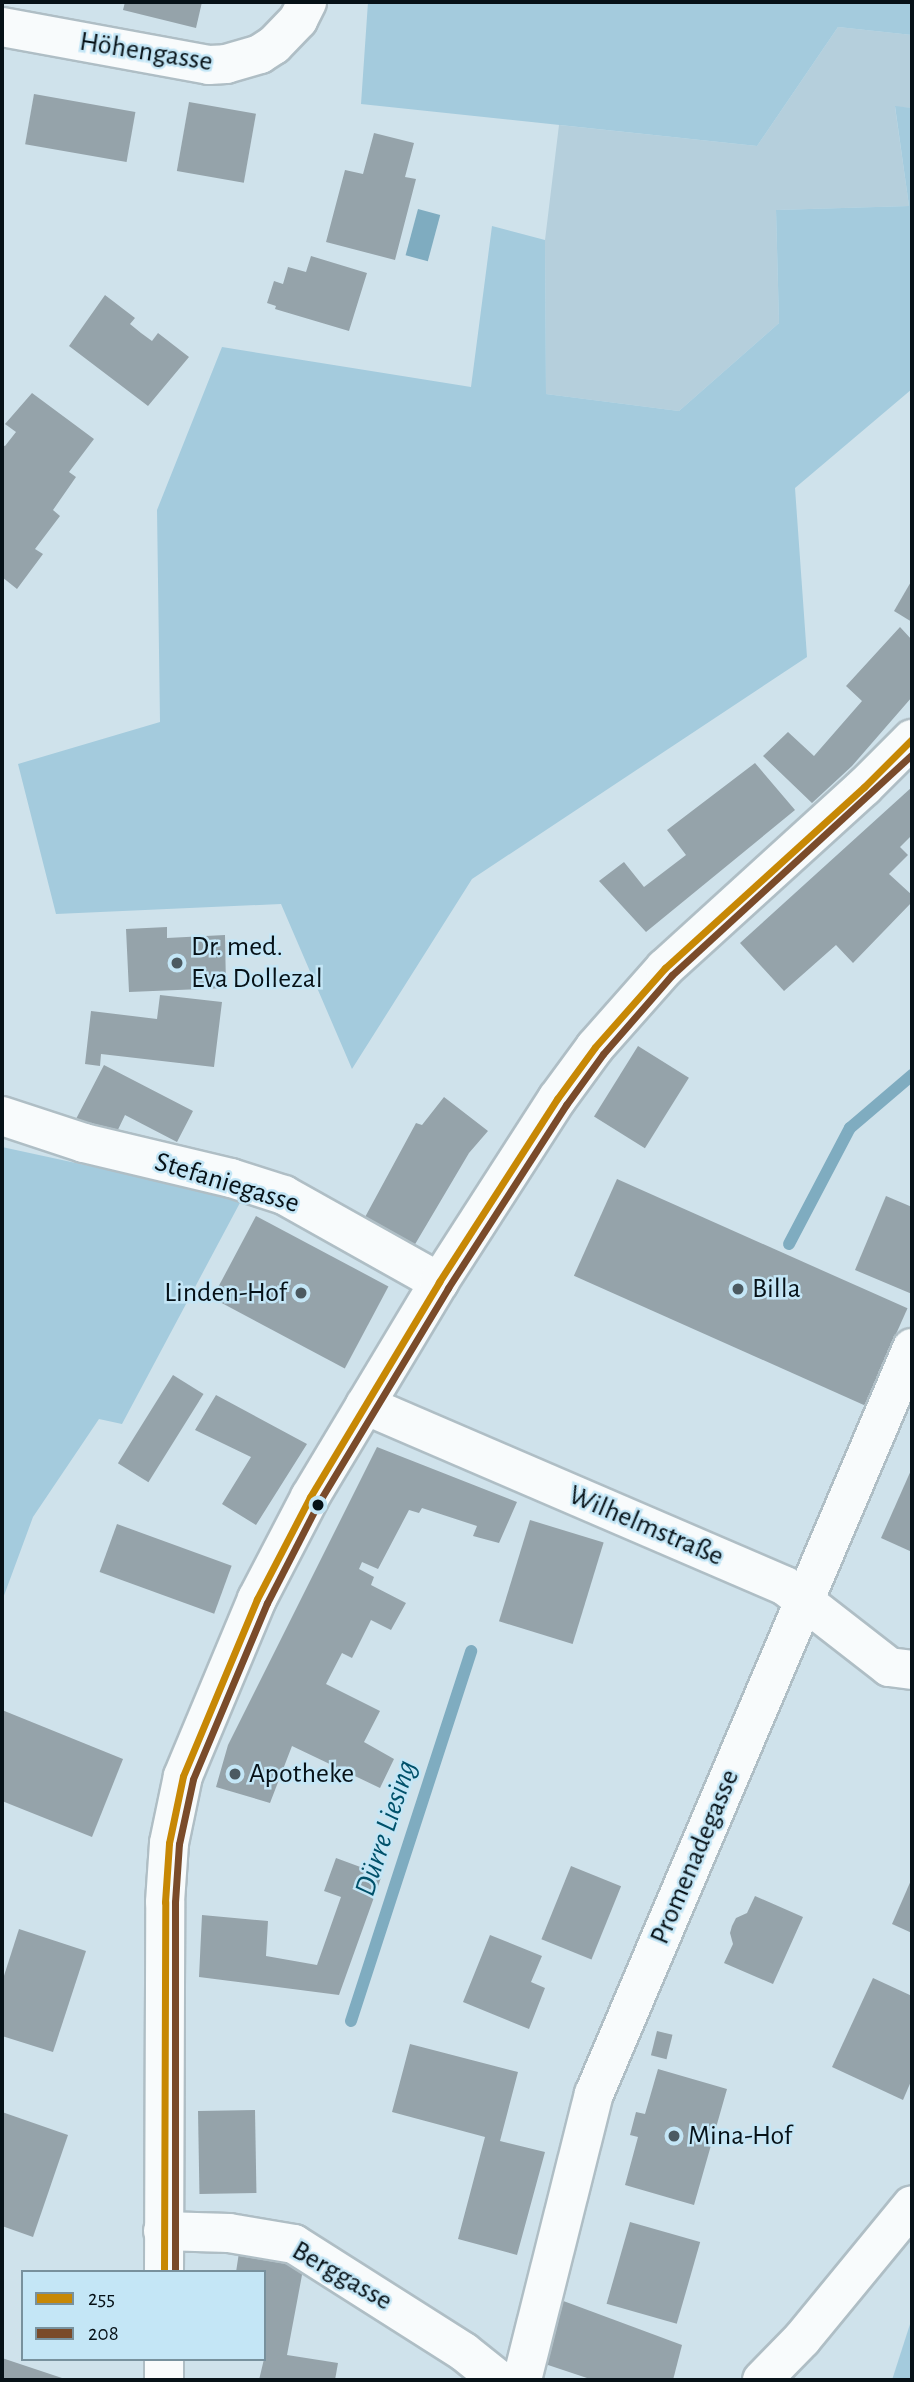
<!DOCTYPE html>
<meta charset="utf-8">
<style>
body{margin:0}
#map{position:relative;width:914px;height:2382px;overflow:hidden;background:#cfe2eb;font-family:"Alegreya Sans",sans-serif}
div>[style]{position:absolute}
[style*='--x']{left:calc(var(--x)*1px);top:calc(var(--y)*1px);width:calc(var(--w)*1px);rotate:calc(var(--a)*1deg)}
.green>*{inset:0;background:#b5cfdc}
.forest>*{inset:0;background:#a4cbdd}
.water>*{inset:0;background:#7facc0;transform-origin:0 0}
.stream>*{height:12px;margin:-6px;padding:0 6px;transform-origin:6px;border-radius:6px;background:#7facc0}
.building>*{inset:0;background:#95a3aa;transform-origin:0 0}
.roads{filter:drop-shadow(2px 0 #afbec5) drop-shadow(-2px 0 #afbec5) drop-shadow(0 2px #afbec5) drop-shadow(0 -2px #afbec5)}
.street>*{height:38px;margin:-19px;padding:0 19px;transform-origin:19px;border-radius:19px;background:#f8fbfc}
.secondary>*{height:38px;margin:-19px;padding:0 19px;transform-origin:19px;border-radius:19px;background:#f8fbfc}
.bus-1>*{height:7px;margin:-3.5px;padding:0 3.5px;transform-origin:3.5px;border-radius:3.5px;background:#c78805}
.bus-2>*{height:7px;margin:-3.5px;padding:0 3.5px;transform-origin:3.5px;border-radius:3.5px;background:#7a4b2a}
.dots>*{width:19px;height:19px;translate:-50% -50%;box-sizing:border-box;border:4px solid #c4e6f6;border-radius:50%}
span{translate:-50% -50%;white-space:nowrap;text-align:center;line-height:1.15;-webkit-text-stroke:5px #c4e6f6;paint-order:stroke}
.street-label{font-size:28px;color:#061117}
.poi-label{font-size:28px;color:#061117}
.left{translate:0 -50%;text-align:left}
.right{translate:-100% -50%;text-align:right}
.water-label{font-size:30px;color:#00516a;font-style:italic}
.frame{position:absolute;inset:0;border:4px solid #061117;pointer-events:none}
.legend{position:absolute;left:21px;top:2270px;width:245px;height:91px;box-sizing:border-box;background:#c4e6f6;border:2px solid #78919d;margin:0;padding:9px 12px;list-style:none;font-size:21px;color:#061117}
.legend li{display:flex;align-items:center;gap:14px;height:35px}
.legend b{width:35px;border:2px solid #78919d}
</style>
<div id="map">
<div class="green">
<div style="clip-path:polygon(838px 27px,912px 35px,912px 108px,895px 107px,909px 206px,776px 210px,779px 323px,679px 411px,546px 394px,545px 240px,559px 125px,757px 146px)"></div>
</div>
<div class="forest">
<div style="clip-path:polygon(368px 2px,912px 2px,912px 35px,838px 27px,757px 146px,361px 104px)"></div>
<div style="clip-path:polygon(895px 106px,912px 108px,912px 389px,795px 488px,807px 657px,472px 879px,352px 1069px,281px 904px,56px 914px,18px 764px,160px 722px,157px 510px,222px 347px,471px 387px,492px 226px,545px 240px,546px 394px,679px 411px,779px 323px,776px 210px,909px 206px)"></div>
<div style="clip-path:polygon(2px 1147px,242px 1199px,122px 1424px,99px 1419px,33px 1517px,2px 1601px)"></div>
<div style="clip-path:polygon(912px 2318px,912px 2380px,892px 2380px)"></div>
</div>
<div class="water">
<div style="left:418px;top:209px;width:23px;height:48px;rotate:15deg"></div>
</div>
<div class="stream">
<div style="--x:789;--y:1244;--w:131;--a:-62.3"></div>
<div style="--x:850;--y:1128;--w:82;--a:-40.5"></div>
<div style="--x:351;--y:2021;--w:389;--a:-72"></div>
</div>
<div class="building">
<div style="clip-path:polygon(125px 2px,202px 2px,196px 28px,123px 10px)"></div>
<div style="left:34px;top:94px;width:103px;height:51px;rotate:10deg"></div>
<div style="left:189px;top:102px;width:68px;height:70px;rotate:10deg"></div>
<div style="clip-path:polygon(374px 133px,414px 143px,405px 177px,416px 179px,395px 260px,326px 242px,345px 170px,363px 174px)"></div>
<div style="clip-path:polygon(311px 256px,367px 273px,349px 331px,275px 309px,276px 306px,267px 303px,274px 281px,283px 284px,288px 267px,306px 272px)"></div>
<div style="clip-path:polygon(105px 295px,135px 318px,130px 324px,141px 333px,152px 341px,158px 333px,189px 357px,148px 406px,69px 346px)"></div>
<div style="clip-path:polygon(32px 393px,94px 439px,69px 472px,76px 477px,53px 510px,60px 516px,35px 549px,43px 554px,17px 589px,2px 577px,2px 445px,5px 446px,16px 432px,5px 424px)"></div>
<div style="clip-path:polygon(912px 580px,912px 622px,894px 611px)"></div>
<div style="clip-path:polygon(900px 627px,912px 640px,912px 697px,852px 766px,812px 803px,763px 756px,788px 732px,814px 756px,862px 701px,846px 686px)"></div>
<div style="clip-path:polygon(755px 763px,795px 810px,646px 932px,599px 881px,624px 862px,644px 887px,686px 855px,667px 830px)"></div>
<div style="clip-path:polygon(912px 787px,912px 835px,900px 847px,908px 855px,889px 874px,912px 895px,912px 902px,853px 963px,836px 945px,784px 991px,740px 943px)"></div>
<div style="clip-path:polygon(167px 927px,167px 938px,225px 935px,226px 988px,129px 992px,126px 929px)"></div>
<div style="clip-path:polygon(160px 995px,222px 1002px,214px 1067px,101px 1054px,100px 1066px,85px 1064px,91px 1011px,157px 1019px)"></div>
<div style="left:638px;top:1046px;width:60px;height:83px;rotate:32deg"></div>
<div style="clip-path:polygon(104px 1065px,193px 1111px,177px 1142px,125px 1115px,114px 1138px,76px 1119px)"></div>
<div style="clip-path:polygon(444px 1097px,488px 1131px,469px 1153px,414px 1246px,364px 1219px,416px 1123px,422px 1125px)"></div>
<div style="left:617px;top:1179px;width:318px;height:106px;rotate:24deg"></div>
<div style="clip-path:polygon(886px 1196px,912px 1207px,912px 1294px,855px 1270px)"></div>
<div style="left:256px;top:1216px;width:150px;height:93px;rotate:28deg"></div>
<div style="left:173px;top:1375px;width:36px;height:104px;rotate:32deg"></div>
<div style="clip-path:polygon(216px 1395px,307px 1444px,256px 1525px,222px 1504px,251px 1457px,195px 1430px)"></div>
<div style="clip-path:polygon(377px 1447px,517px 1502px,499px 1543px,473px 1536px,477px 1526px,422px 1508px,419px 1513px,409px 1510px,378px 1569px,362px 1562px,359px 1569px,374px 1577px,371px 1585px,406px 1603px,391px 1630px,371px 1620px,352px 1658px,342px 1653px,326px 1684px,380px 1711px,364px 1742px,394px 1759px,380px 1788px,292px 1746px,270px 1803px,216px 1787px,228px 1745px)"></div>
<div style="clip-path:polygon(912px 1468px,912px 1552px,881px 1538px)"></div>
<div style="left:530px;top:1520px;width:77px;height:106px;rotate:17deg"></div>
<div style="left:117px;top:1524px;width:122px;height:51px;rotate:20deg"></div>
<div style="clip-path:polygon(2px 1710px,123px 1759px,92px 1837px,2px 1801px)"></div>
<div style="clip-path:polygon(336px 1858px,382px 1875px,339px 1995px,199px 1977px,202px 1915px,268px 1921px,266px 1956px,317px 1965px,341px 1897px,324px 1891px)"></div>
<div style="left:571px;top:1866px;width:54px;height:79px;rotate:22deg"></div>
<div style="clip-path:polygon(912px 1878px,912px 1933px,892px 1924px)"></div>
<div style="clip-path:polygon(755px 1896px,803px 1917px,773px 1984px,724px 1963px,733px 1944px,730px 1933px,732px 1926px,736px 1918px,747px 1913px)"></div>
<div style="clip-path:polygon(19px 1929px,86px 1951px,53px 2052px,2px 2036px,2px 1982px)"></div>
<div style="clip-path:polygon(490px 1935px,542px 1956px,531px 1982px,545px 1988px,529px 2029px,463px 2002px)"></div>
<div style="clip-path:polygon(873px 1978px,912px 1996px,912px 2079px,903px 2100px,832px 2067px)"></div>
<div style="left:657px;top:2031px;width:16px;height:25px;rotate:14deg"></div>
<div style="clip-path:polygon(410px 2044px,518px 2072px,500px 2141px,545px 2152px,517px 2255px,458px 2239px,485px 2137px,392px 2112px)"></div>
<div style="clip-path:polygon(658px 2069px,727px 2089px,694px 2205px,625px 2185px,638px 2137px,630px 2135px,636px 2112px,645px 2114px)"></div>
<div style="left:255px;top:2110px;width:83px;height:57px;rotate:89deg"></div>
<div style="clip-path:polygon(2px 2112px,68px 2135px,33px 2237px,2px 2226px)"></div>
<div style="left:630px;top:2222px;width:73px;height:85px;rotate:16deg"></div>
<div style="clip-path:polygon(240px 2246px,305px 2259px,287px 2355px,338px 2363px,335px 2380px,259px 2380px,264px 2359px,264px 2272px,236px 2272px)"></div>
<div style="clip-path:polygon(558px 2299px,682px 2345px,673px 2380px,593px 2380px,539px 2362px)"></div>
<div style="clip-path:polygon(2px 2358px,68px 2380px,2px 2380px)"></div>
</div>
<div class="roads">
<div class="street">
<div style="--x:2;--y:27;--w:210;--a:10.4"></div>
<div style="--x:209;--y:65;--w:17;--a:-3"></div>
<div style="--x:226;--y:64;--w:35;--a:-16"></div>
<div style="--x:260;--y:54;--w:17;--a:-33"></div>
<div style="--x:274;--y:45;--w:35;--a:-46"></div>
<div style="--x:298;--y:20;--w:20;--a:-63"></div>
<div style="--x:2;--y:1116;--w:86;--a:18.2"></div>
<div style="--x:84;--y:1143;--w:151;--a:13.4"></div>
<div style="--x:231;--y:1178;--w:56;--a:17.8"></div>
<div style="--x:284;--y:1195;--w:178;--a:29.3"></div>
<div style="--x:365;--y:1405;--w:457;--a:23.3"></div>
<div style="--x:785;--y:1586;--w:132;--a:37.9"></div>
<div style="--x:889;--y:1667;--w:23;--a:7"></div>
<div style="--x:163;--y:2231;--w:66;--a:1.7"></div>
<div style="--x:229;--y:2233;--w:66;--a:9.6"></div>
<div style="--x:294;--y:2244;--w:201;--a:32.4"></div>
<div style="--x:464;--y:2352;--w:45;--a:38.7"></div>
<div style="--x:522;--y:2380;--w:295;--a:-75.9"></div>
<div style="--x:594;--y:2094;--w:811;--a:-66.91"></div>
<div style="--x:762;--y:2380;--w:57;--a:-45.7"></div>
<div style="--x:802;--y:2339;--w:173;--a:-50.6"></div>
</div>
<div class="secondary">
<div style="--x:164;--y:2272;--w:370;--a:-89.8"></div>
<div style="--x:165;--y:1902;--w:59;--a:-86.1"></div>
<div style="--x:169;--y:1843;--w:68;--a:-78.2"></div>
<div style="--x:183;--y:1776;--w:192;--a:-67.3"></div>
<div style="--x:257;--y:1599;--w:115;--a:-62.5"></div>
<div style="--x:310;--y:1497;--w:251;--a:-59"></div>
<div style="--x:439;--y:1282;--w:218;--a:-57.2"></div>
<div style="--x:557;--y:1099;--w:64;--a:-53.8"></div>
<div style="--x:595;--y:1047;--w:106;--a:-48.5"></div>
<div style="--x:665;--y:968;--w:269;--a:-42.3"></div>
<div style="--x:864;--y:787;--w:68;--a:-45"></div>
<div style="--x:164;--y:2359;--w:21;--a:90"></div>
</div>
</div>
<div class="bus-1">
<div style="--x:164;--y:2272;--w:370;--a:-89.8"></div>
<div style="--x:165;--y:1902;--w:59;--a:-86.1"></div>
<div style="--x:169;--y:1843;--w:68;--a:-78.2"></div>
<div style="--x:183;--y:1776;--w:192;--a:-67.3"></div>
<div style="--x:257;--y:1599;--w:115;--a:-62.5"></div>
<div style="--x:310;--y:1497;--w:251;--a:-59"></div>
<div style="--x:439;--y:1282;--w:218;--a:-57.2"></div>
<div style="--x:557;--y:1099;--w:64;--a:-53.8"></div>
<div style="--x:595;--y:1047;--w:106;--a:-48.5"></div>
<div style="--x:665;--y:968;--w:269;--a:-42.3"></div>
<div style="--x:864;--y:787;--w:68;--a:-45"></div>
</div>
<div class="bus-2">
<div style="--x:175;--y:2272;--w:370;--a:-90"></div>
<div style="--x:175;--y:1902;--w:58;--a:-86.1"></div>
<div style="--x:179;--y:1844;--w:66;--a:-77.8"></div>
<div style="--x:193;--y:1779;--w:191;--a:-67.2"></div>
<div style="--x:267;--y:1603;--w:114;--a:-62.8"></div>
<div style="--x:319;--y:1502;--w:250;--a:-58.9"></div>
<div style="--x:448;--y:1288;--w:218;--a:-57.2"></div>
<div style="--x:566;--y:1105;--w:63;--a:-54"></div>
<div style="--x:603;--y:1054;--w:105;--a:-48.9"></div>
<div style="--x:672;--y:975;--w:326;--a:-42.6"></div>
</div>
<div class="dots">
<div style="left:177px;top:963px;background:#4c5a61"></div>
<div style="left:738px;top:1289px;background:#4c5a61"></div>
<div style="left:301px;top:1293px;background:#4c5a61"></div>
<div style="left:318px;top:1505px;background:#061117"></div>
<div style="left:235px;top:1774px;background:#4c5a61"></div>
<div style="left:674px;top:2136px;background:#4c5a61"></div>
</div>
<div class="street-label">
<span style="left:146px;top:52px;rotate:9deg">Höhengasse</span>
<span style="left:227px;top:1183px;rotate:17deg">Stefaniegasse</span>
<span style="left:646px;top:1526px;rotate:23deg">Wilhelmstraße</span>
<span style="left:695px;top:1857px;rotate:-67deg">Promenadegasse</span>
<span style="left:342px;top:2276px;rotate:30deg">Berggasse</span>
</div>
<div class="poi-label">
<span class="left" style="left:191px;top:963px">Dr. med.<br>Eva Dollezal</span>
<span class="left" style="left:752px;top:1289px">Billa</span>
<span class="right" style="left:287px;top:1293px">Linden-Hof</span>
<span class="left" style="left:249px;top:1774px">Apotheke</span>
<span class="left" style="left:688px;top:2136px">Mina-Hof</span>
</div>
<div class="water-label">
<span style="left:386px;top:1828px;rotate:-72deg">Dürre Liesing</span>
</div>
<div class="frame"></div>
<ul class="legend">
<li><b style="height:9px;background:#c78805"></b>255</li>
<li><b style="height:9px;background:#7a4b2a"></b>208</li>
</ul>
</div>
